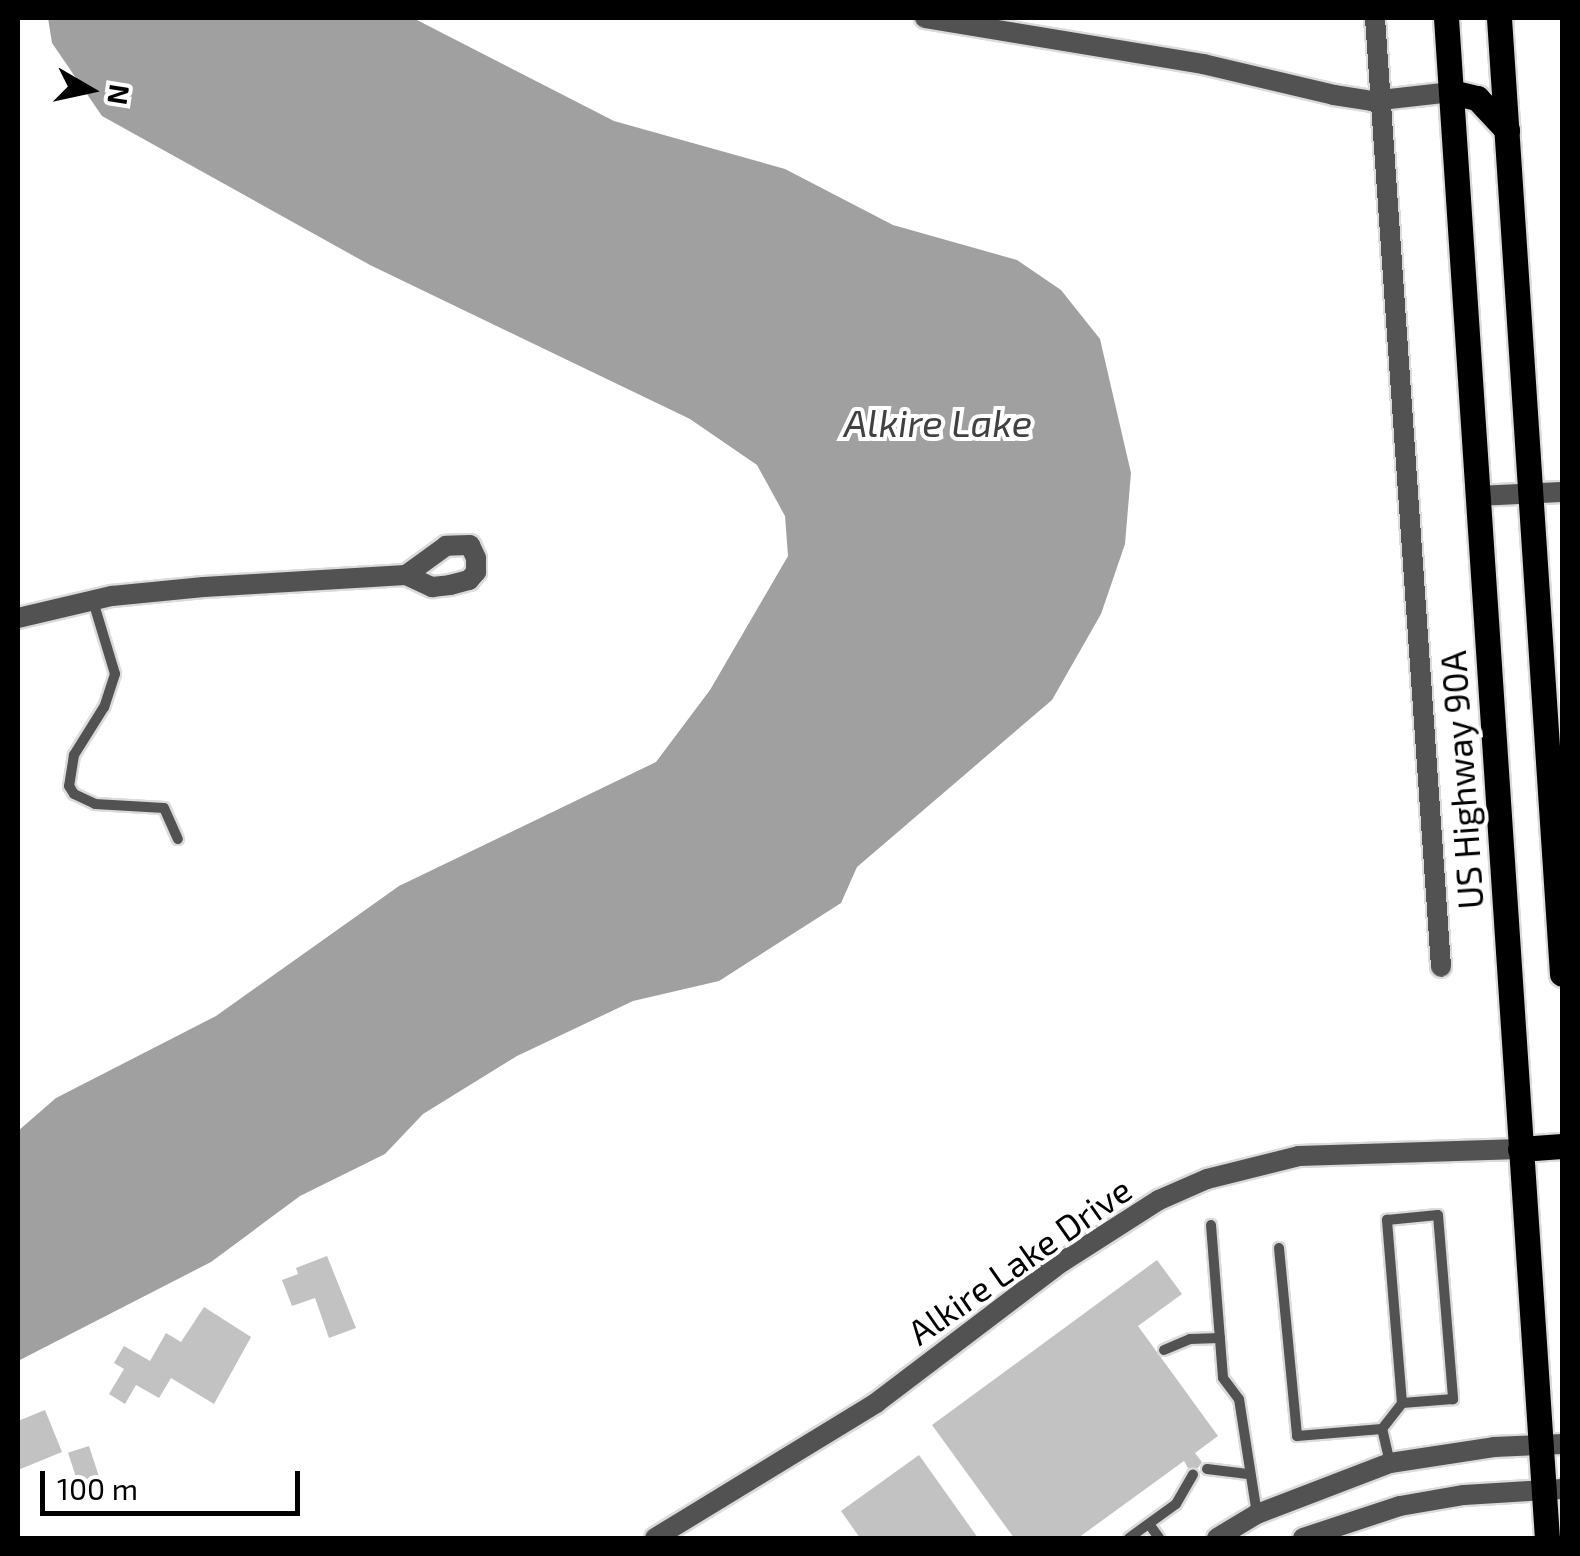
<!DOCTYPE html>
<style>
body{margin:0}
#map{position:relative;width:1580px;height:1556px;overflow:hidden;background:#fff;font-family:"Exo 2",sans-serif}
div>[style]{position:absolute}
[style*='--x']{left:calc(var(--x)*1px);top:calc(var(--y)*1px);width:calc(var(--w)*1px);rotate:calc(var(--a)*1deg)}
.water>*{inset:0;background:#a0a0a0}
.building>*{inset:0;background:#c2c2c2;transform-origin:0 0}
.roads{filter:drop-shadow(2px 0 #dbdbdb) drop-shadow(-2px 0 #dbdbdb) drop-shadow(0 2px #dbdbdb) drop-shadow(0 -2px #dbdbdb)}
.service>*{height:10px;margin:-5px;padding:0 5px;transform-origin:5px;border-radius:5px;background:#525252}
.minor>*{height:20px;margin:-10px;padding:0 10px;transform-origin:10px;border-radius:10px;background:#525252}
.tertiary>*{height:20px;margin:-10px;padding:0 10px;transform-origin:10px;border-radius:10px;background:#525252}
.primary>*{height:25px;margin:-12.5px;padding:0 12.5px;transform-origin:12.5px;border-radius:12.5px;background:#000}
span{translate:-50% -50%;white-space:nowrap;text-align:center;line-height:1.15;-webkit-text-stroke:8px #fff;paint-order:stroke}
.street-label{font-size:35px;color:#000}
.water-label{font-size:38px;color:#414141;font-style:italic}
.frame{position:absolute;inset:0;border:20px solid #000;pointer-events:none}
.north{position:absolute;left:40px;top:40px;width:100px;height:100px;-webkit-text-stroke:8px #fff;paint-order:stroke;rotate:99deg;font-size:28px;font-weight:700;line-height:40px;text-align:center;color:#000}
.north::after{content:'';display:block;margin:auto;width:35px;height:45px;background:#000;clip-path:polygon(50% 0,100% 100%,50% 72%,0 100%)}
.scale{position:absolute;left:40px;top:1471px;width:260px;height:45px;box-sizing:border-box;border:5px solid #000;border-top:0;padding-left:12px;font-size:30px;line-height:35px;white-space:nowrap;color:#000;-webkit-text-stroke:8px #fff;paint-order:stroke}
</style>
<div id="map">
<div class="water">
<div style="clip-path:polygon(48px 18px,413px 18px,614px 121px,785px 169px,893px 225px,1017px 260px,1061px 290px,1100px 339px,1131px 473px,1125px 544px,1101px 614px,1052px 700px,857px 867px,841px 903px,719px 981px,633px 1001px,517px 1056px,423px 1114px,385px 1154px,300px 1196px,211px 1262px,18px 1361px,18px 1131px,56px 1098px,216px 1016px,399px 886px,656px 762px,710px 690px,788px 556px,785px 516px,757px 465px,690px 419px,370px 265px,102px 116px,52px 43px)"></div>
</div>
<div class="building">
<div style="clip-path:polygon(327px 1256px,356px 1328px,329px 1338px,315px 1298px,292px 1306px,282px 1280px,298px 1274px,296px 1268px)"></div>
<div style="clip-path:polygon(1157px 1260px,1182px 1294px,1138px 1326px,1218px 1436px,1195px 1453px,1202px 1462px,1198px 1468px,1188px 1468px,1184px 1461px,1078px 1538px,1014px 1538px,932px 1425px)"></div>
<div style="clip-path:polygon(204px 1307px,251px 1337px,214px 1404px,171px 1378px,159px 1398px,136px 1385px,125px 1404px,109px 1394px,124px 1369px,114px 1363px,124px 1346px,150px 1361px,166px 1333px,181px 1342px)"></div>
<div style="clip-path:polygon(45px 1410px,62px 1452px,18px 1470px,18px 1421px)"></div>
<div style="left:89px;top:1446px;width:39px;height:22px;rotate:72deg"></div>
<div style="clip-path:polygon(919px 1455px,978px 1538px,860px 1538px,841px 1511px)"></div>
</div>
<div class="roads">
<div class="service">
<div style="--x:93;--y:601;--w:76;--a:73.2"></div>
<div style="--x:115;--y:674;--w:35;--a:108"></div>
<div style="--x:104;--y:707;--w:57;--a:122"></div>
<div style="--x:74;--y:755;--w:31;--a:99"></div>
<div style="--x:69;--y:786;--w:9;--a:58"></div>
<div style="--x:74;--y:794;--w:23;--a:25"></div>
<div style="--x:95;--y:804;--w:69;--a:3.3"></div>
<div style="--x:164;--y:808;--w:34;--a:66"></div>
<div style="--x:1211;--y:1225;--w:153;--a:85.5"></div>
<div style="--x:1223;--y:1378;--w:26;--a:53"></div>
<div style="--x:1239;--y:1399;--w:116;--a:81.1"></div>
<div style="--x:1279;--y:1248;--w:189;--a:84.5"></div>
<div style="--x:1297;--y:1436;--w:85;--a:-4.7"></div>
<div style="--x:1164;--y:1350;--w:28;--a:-23"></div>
<div style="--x:1190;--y:1339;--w:30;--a:-2"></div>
<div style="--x:1390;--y:1463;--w:35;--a:-103"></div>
<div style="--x:1382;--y:1429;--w:33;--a:-52"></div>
<div style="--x:1402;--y:1403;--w:184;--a:-94.7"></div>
<div style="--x:1387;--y:1220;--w:51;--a:-5.6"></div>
<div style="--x:1438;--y:1215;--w:185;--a:85.3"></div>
<div style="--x:1453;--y:1399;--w:51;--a:175.5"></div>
<div style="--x:1207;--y:1469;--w:41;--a:7"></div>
<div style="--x:1149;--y:1524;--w:17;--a:54"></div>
<div style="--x:1129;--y:1538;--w:58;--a:-35.9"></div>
<div style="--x:1176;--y:1504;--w:34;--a:-60"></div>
</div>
<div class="minor">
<div style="--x:925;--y:18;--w:282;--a:9.4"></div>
<div style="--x:1203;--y:64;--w:135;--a:13.3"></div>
<div style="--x:1334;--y:95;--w:38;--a:9"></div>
<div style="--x:1372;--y:101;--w:80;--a:-6.5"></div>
<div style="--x:1375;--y:18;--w:951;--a:86.02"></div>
<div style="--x:18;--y:618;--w:97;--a:-13.2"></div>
<div style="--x:112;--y:596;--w:92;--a:-5.6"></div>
<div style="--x:204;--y:587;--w:202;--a:-3.4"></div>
<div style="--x:406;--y:575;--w:29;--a:25"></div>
<div style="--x:432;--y:587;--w:18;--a:-6"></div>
<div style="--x:450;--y:585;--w:20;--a:-15"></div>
<div style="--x:469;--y:580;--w:11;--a:-49"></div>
<div style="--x:476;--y:572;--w:14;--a:-90"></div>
<div style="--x:476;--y:558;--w:14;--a:-115"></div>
<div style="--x:470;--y:545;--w:24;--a:178"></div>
<div style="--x:446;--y:546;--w:49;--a:144.1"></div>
<div style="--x:655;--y:1538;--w:259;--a:-31.4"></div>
<div style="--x:876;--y:1403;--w:233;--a:-37.2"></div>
<div style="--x:1062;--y:1262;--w:115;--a:-32.6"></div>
<div style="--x:1159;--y:1200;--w:52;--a:-23.6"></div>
<div style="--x:1207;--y:1179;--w:95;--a:-14"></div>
<div style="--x:1299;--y:1156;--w:221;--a:-1.8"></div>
</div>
<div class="tertiary">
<div style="--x:1477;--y:496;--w:85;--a:-2.7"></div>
<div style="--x:1217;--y:1538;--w:47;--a:-31"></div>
<div style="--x:1257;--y:1514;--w:142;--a:-21"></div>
<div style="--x:1390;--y:1463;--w:105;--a:-8.7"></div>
<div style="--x:1494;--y:1447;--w:68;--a:-2.5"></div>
<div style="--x:1303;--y:1538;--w:102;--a:-18.3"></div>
<div style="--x:1400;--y:1506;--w:65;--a:-9.8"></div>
<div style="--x:1464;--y:1495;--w:98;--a:-3.5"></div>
</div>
<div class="primary">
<div style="--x:1446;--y:18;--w:1523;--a:86.2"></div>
<div style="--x:1499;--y:18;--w:958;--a:86.23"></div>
<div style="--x:1451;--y:92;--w:27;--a:13"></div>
<div style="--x:1477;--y:98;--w:44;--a:46.8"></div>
<div style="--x:1520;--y:1149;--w:42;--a:-4.1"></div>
</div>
</div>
<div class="street-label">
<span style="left:1461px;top:780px;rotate:-94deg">US Highway 90A</span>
<span style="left:1019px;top:1260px;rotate:-35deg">Alkire Lake Drive</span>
</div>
<div class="water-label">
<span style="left:938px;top:423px">Alkire Lake</span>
</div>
<div class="frame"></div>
<div class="north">N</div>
<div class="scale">100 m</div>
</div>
